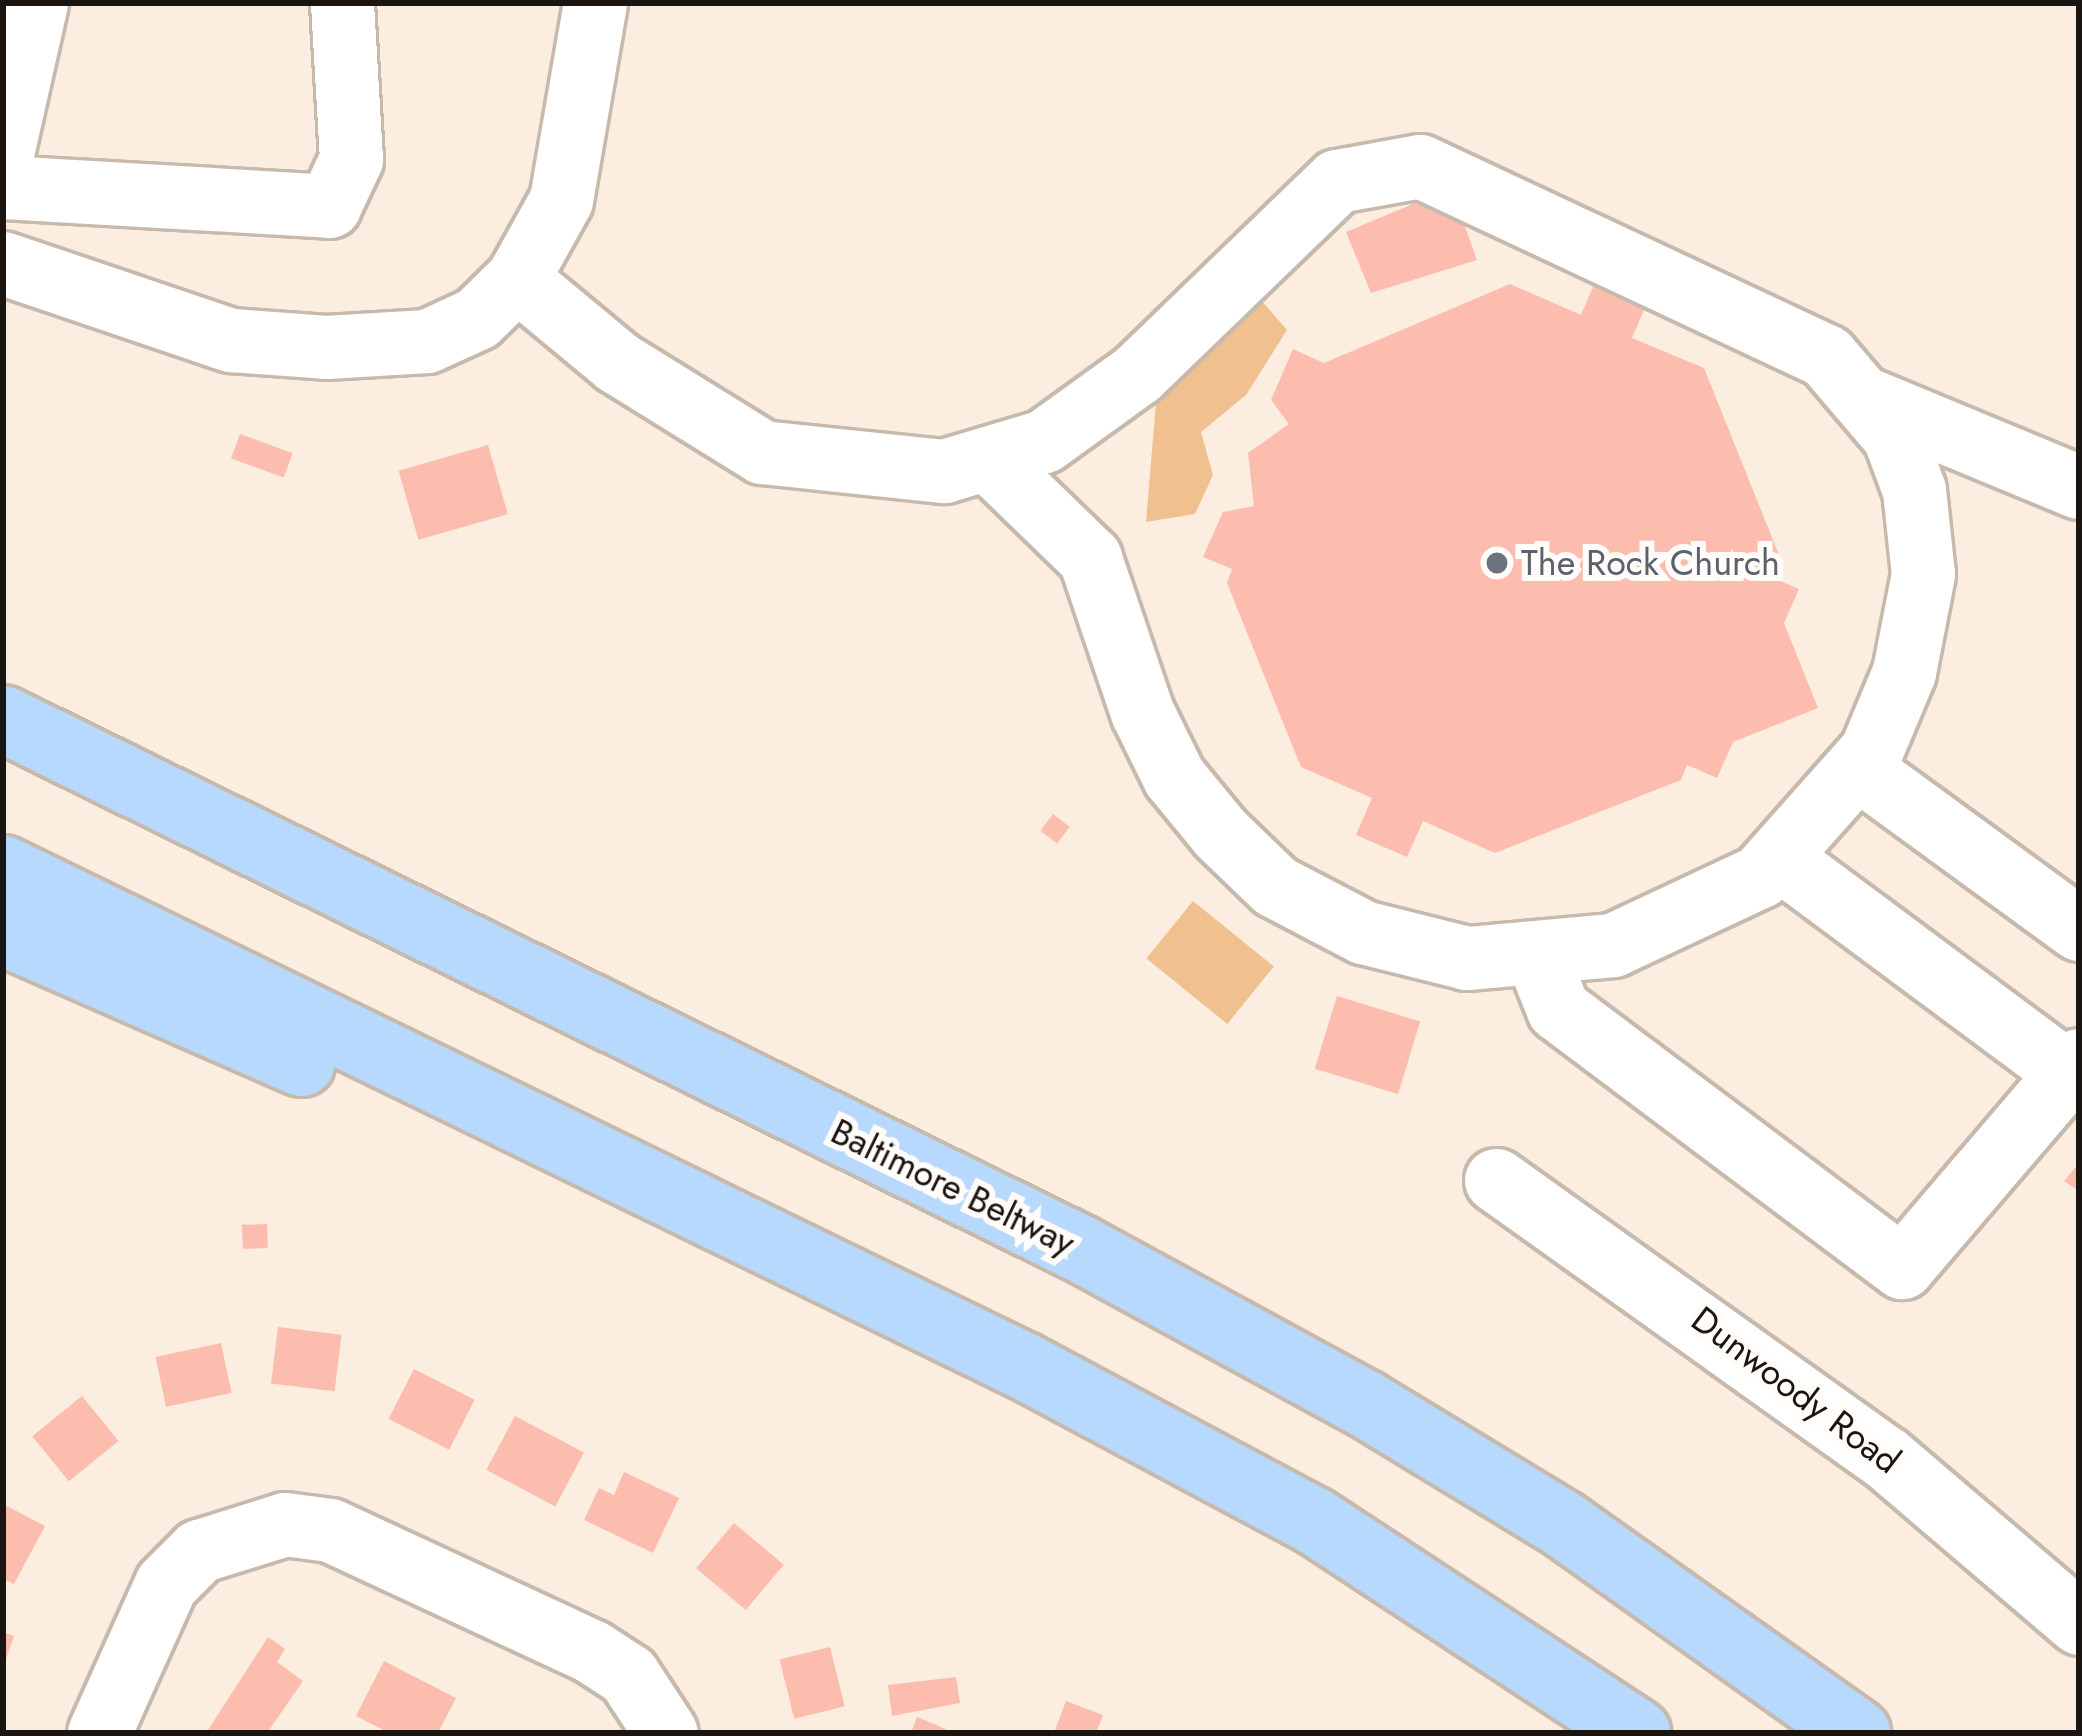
<!DOCTYPE html>
<style>
body{margin:0}
#map{position:relative;width:2082px;height:1736px;overflow:hidden;background:#fbeddf;font-family:Jost,sans-serif}
div>[style]{position:absolute}
[style*='--x']{left:calc(var(--x)*1px);top:calc(var(--y)*1px);width:calc(var(--w)*1px);rotate:calc(var(--a)*1deg)}
.green>*{inset:0;background:#f1c08f;transform-origin:0 0}
.building>*{inset:0;background:#fcbdae;transform-origin:0 0}
.roads{filter:drop-shadow(3px 0 #c7b9ac) drop-shadow(-3px 0 #c7b9ac) drop-shadow(0 3px #c7b9ac) drop-shadow(0 -3px #c7b9ac)}
.minor>*{height:63px;margin:-31.5px;padding:0 31.5px;transform-origin:31.5px;border-radius:31.5px;background:#fff}
.highway>*{height:66px;margin:-33px;padding:0 33px;transform-origin:33px;border-radius:33px;background:#b8d9fe}
.dots>*{width:33px;height:33px;translate:-50% -50%;box-sizing:border-box;border:6px solid #fffcf9;border-radius:50%}
span{translate:-50% -50%;white-space:nowrap;text-align:center;line-height:1.15;-webkit-text-stroke:12px #fffcf9;paint-order:stroke}
.worship-label{font-size:36px;color:#5b616d}
.left{translate:0 -50%;text-align:left}
.street-label{font-size:36px;color:#1a1510}
.frame{position:absolute;inset:0;border:6px solid #1a1510;pointer-events:none}
</style>
<div id="map">
<div class="green">
<div style="clip-path:polygon(1260px 299px,1287px 330px,1246px 395px,1201px 432px,1213px 475px,1195px 514px,1146px 522px,1156px 402px)"></div>
<div style="left:1193px;top:901px;width:104px;height:74px;rotate:39deg"></div>
</div>
<div class="building">
<div style="clip-path:polygon(1434px 195px,1445px 218px,1460px 213px,1477px 260px,1371px 293px,1346px 232px)"></div>
<div style="clip-path:polygon(1599px 273px,1650px 296px,1632px 338px,1704px 368px,1779px 555px,1771px 577px,1799px 589px,1784px 623px,1818px 708px,1733px 742px,1717px 778px,1687px 765px,1681px 780px,1495px 853px,1423px 821px,1407px 857px,1356px 835px,1372px 798px,1301px 767px,1227px 583px,1232px 569px,1203px 557px,1223px 512px,1254px 506px,1248px 453px,1289px 424px,1271px 400px,1293px 349px,1324px 363px,1510px 284px,1581px 315px)"></div>
<div style="left:240px;top:434px;width:56px;height:26px;rotate:20deg"></div>
<div style="left:488px;top:445px;width:72px;height:93px;rotate:74deg"></div>
<div style="left:1053px;top:814px;width:21px;height:21px;rotate:37deg"></div>
<div style="left:1337px;top:996px;width:87px;height:76px;rotate:17deg"></div>
<div style="clip-path:polygon(2079px 1163px,2079px 1191px,2064px 1181px)"></div>
<div style="left:267px;top:1224px;width:24px;height:25px;rotate:88deg"></div>
<div style="left:278px;top:1327px;width:64px;height:57px;rotate:7deg"></div>
<div style="left:221px;top:1343px;width:51px;height:67px;rotate:78deg"></div>
<div style="left:414px;top:1369px;width:68px;height:56px;rotate:27deg"></div>
<div style="left:82px;top:1396px;width:58px;height:64px;rotate:51deg"></div>
<div style="left:515px;top:1416px;width:78px;height:61px;rotate:28deg"></div>
<div style="clip-path:polygon(624px 1472px,679px 1498px,653px 1553px,584px 1520px,599px 1488px,614px 1495px)"></div>
<div style="clip-path:polygon(3px 1504px,45px 1526px,14px 1584px,3px 1579px)"></div>
<div style="left:734px;top:1523px;width:65px;height:59px;rotate:40deg"></div>
<div style="clip-path:polygon(3px 1632px,14px 1636px,4px 1665px,3px 1665px)"></div>
<div style="clip-path:polygon(268px 1637px,285px 1649px,277px 1662px,303px 1681px,267px 1733px,206px 1733px)"></div>
<div style="left:830px;top:1647px;width:61px;height:52px;rotate:76deg"></div>
<div style="clip-path:polygon(384px 1661px,456px 1698px,438px 1733px,389px 1733px,356px 1716px)"></div>
<div style="clip-path:polygon(956px 1677px,960px 1703px,892px 1716px,888px 1685px)"></div>
<div style="clip-path:polygon(1066px 1701px,1103px 1715px,1096px 1733px,1054px 1733px)"></div>
<div style="clip-path:polygon(917px 1717px,955px 1733px,911px 1733px)"></div>
</div>
<div class="roads">
<div class="minor">
<div style="--x:595;--y:3;--w:200;--a:99.8"></div>
<div style="--x:561;--y:200;--w:90;--a:119.1"></div>
<div style="--x:517;--y:279;--w:130;--a:39.7"></div>
<div style="--x:617;--y:362;--w:171;--a:31.8"></div>
<div style="--x:762;--y:452;--w:183;--a:6"></div>
<div style="--x:944;--y:471;--w:104;--a:-16.7"></div>
<div style="--x:1044;--y:441;--w:115;--a:-35.8"></div>
<div style="--x:1137;--y:374;--w:278;--a:-44"></div>
<div style="--x:1337;--y:181;--w:84;--a:-10.2"></div>
<div style="--x:1420;--y:166;--w:448;--a:25.1"></div>
<div style="--x:1826;--y:356;--w:105;--a:49.6"></div>
<div style="--x:1894;--y:436;--w:58;--a:69.7"></div>
<div style="--x:1914;--y:490;--w:84;--a:83.9"></div>
<div style="--x:1923;--y:574;--w:100;--a:101"></div>
<div style="--x:1904;--y:672;--w:86;--a:112.7"></div>
<div style="--x:1871;--y:751;--w:167;--a:131.6"></div>
<div style="--x:1760;--y:876;--w:162;--a:154.9"></div>
<div style="--x:1613;--y:945;--w:147;--a:174.9"></div>
<div style="--x:1467;--y:958;--w:107;--a:-166"></div>
<div style="--x:1363;--y:932;--w:99;--a:-152.4"></div>
<div style="--x:1275;--y:886;--w:76;--a:-136.1"></div>
<div style="--x:1220;--y:833;--w:72;--a:-129.4"></div>
<div style="--x:1174;--y:777;--w:72;--a:-116.2"></div>
<div style="--x:1142;--y:712;--w:163;--a:-108.7"></div>
<div style="--x:1090;--y:558;--w:139;--a:-135.9"></div>
<div style="--x:3;--y:149;--w:150;--a:-77.3"></div>
<div style="--x:3;--y:187;--w:327;--a:3.3"></div>
<div style="--x:329;--y:206;--w:52;--a:-64.9"></div>
<div style="--x:351;--y:159;--w:156;--a:-93.3"></div>
<div style="--x:3;--y:263;--w:241;--a:18.7"></div>
<div style="--x:231;--y:340;--w:95;--a:4.2"></div>
<div style="--x:326;--y:347;--w:101;--a:-3.4"></div>
<div style="--x:427;--y:341;--w:55;--a:-24.7"></div>
<div style="--x:477;--y:318;--w:56;--a:-44.3"></div>
<div style="--x:1871;--y:401;--w:225;--a:22.5"></div>
<div style="--x:1858;--y:768;--w:273;--a:36.1"></div>
<div style="--x:1779;--y:858;--w:360;--a:36.6"></div>
<div style="--x:1538;--y:959;--w:54;--a:68.2"></div>
<div style="--x:1558;--y:1009;--w:430;--a:36.9"></div>
<div style="--x:1902;--y:1267;--w:272;--a:-49.5"></div>
<div style="--x:1496;--y:1180;--w:479;--a:35.5"></div>
<div style="--x:1886;--y:1458;--w:254;--a:40.5"></div>
<div style="--x:99;--y:1733;--w:163;--a:-65.8"></div>
<div style="--x:166;--y:1584;--w:47;--a:-45"></div>
<div style="--x:199;--y:1551;--w:90;--a:-17.4"></div>
<div style="--x:285;--y:1524;--w:45;--a:7.6"></div>
<div style="--x:330;--y:1530;--w:288;--a:24.9"></div>
<div style="--x:591;--y:1651;--w:44;--a:33"></div>
<div style="--x:628;--y:1675;--w:69;--a:56.8"></div>
</div>
<div class="highway">
<div style="--x:3;--y:719;--w:1203;--a:26.18"></div>
<div style="--x:1083;--y:1250;--w:320;--a:28.6"></div>
<div style="--x:1364;--y:1403;--w:233;--a:31.3"></div>
<div style="--x:1563;--y:1524;--w:361;--a:35.4"></div>
<div style="--x:3;--y:869;--w:1136;--a:25.96"></div>
<div style="--x:1024;--y:1366;--w:327;--a:28.1"></div>
<div style="--x:1313;--y:1520;--w:388;--a:33.3"></div>
<div style="--x:3;--y:932;--w:326;--a:23.7"></div>
</div>
</div>
<div class="dots">
<div style="left:1497px;top:563px;background:#6b7280"></div>
</div>
<div class="worship-label">
<span class="left" style="left:1521px;top:563px">The Rock Church</span>
</div>
<div class="street-label">
<span style="left:953px;top:1187px;rotate:26deg">Baltimore Beltway</span>
<span style="left:1796px;top:1390px;rotate:37deg">Dunwoody Road</span>
</div>
<div class="frame"></div>
</div>
